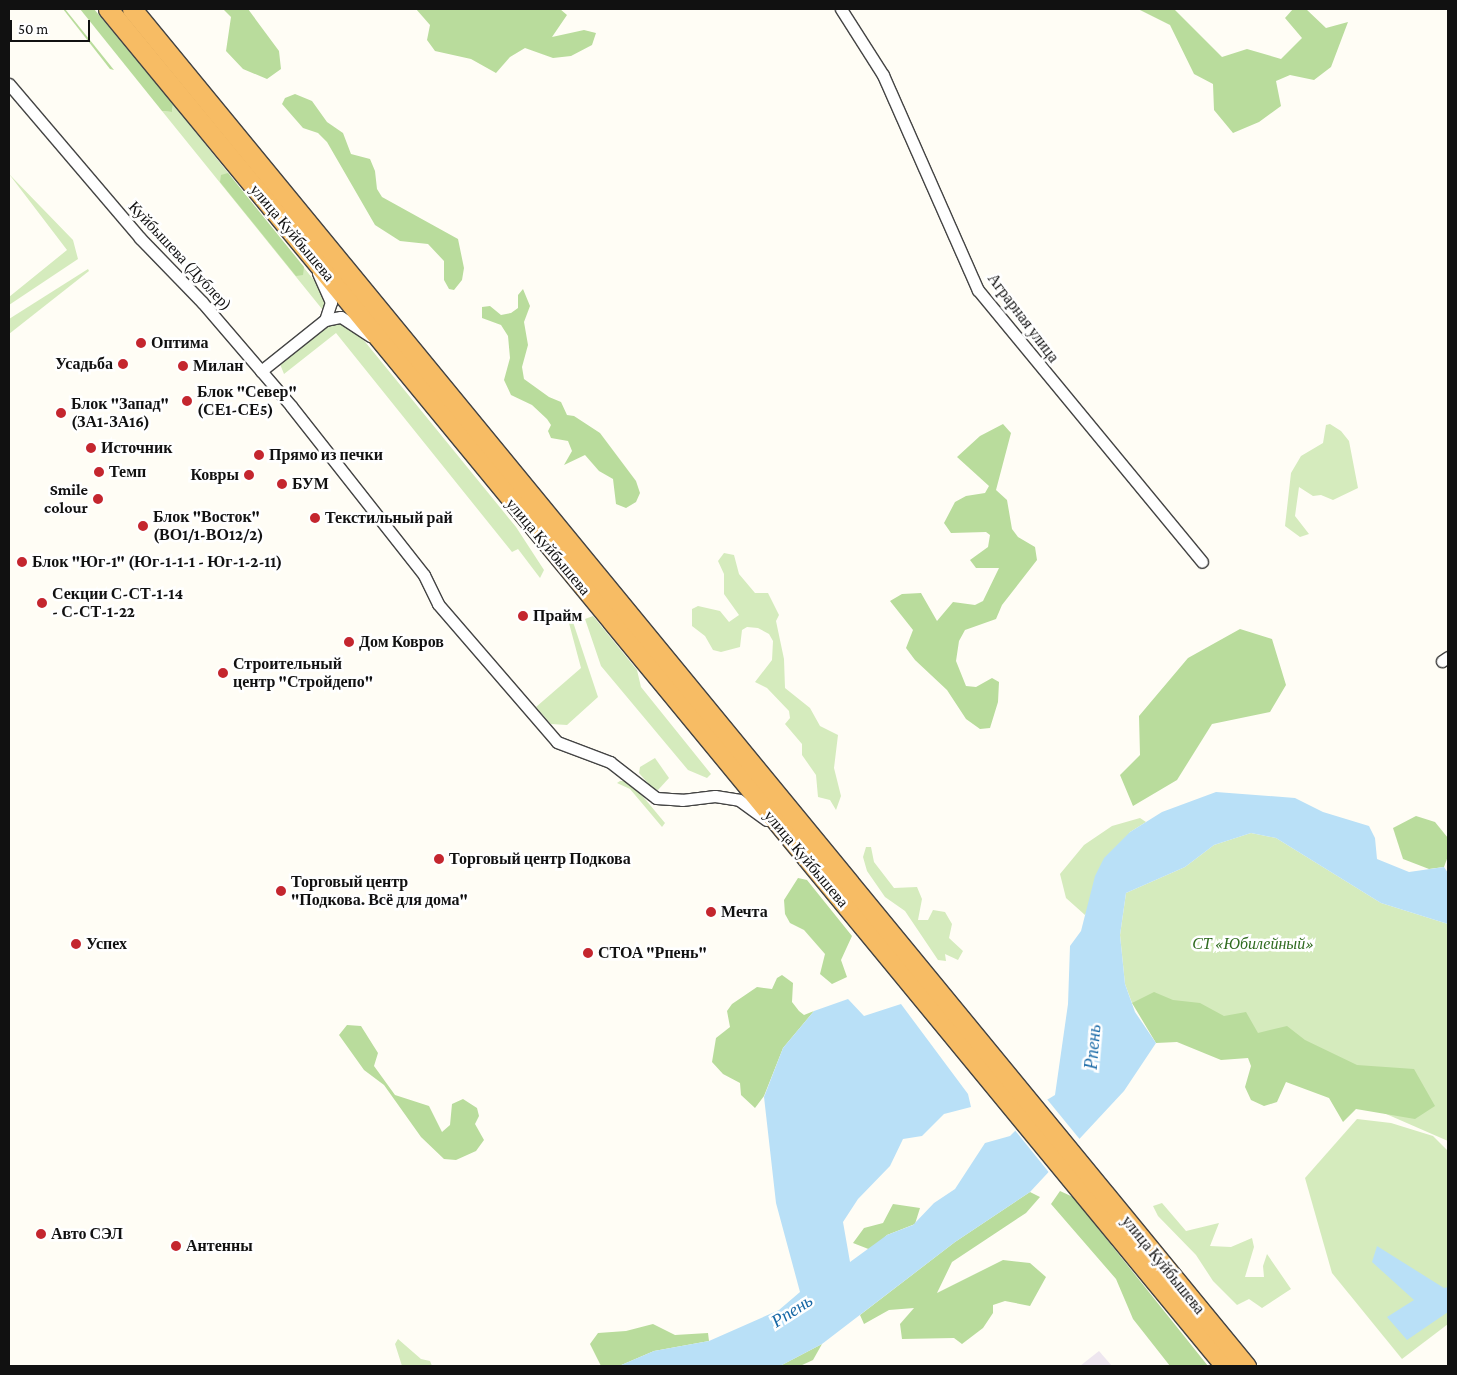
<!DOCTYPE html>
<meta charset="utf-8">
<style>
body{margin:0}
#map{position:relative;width:1457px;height:1375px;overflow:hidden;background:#fffdf5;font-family:"Crimson Pro",serif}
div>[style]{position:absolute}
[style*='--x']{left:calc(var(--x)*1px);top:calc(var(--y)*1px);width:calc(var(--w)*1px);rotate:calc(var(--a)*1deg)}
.industrial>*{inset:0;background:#eee6ef}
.green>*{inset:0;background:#d5ebbd}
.forest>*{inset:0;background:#b9dc9c}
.water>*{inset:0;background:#b9e0f7}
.pier>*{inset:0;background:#fffdf5}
.roads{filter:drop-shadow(1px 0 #444) drop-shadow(-1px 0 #444) drop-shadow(0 1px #444) drop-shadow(0 -1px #444)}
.minor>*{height:11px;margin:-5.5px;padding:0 5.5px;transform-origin:5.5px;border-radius:5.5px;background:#fff}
.trunk>*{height:19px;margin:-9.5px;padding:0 9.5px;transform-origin:9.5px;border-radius:9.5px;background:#f7bc64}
.dots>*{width:14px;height:14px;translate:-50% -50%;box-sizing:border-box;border:2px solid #fff;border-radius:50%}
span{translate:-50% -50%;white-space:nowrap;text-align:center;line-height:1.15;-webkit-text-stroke:5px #fff;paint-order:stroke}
.street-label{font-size:16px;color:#111}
.poi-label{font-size:16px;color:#111;font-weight:700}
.left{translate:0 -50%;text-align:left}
.right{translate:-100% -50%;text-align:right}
.park-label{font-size:16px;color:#2f6b1f;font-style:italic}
.water-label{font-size:18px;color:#1768a6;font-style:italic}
.frame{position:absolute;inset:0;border:10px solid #111;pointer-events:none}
.scale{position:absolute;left:10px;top:20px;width:80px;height:22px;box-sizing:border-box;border:2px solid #111;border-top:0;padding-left:6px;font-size:15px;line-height:18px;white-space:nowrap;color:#111;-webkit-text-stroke:4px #fff;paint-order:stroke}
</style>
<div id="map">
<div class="industrial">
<div style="clip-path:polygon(1099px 1351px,1112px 1366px,1080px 1366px)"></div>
</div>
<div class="green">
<div style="clip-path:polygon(173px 104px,321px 289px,326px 303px,322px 309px,162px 111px,172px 112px)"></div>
<div style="clip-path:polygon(9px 174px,73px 240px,78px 259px,9px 305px,9px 297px,67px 250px)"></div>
<div style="clip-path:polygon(88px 269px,89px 271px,9px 334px,9px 319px)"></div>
<div style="clip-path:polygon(337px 322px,353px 327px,516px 527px,544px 570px,540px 578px,518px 549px,512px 552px,336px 333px,284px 374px,280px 364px,327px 326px)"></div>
<div style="clip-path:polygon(1330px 424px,1341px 431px,1349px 441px,1358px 488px,1333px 500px,1321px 495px,1313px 496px,1299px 487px,1295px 516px,1309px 534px,1300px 537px,1285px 526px,1291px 473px,1301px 456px,1323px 443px,1326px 425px)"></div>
<div style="clip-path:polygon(724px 553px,734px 555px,739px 574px,755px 593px,768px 593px,779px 615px,776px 621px,784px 659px,785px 688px,810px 708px,820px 726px,838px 735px,834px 768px,841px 796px,836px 810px,830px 800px,818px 797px,816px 775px,802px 755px,802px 744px,785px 724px,790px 718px,789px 711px,767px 688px,755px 682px,772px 660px,773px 641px,769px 634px,758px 628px,747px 627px,742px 630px,740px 647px,721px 652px,713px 650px,705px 636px,692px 626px,692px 609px,698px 606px,720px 611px,729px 622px,739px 615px,724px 594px,724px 574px,718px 561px)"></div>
<div style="clip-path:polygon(569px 610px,598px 697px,567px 725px,551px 724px,536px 707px,581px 668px,566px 612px)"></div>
<div style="clip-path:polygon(593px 616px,637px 670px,641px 687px,711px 774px,707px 778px,688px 770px,601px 666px,585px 619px)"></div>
<div style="clip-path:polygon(655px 758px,669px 778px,658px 790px,653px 789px,639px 773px,640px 767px)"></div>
<div style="clip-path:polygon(620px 781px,630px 781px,665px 823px,662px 827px,630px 789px,617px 783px)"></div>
<div style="clip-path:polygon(1140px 818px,1146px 822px,1130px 832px,1085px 915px,1066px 898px,1060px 874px,1084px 845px,1112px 826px)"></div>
<div style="clip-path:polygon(1251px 833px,1276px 838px,1381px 903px,1448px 924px,1448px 1141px,1132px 1003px,1125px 984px,1120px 935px,1126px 893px,1185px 867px,1214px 845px)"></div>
<div style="clip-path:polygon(866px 847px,871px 847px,874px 862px,894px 888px,917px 887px,922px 899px,918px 920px,928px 920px,933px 910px,945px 912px,952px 924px,949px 938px,963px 951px,958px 960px,945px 954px,946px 961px,938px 960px,905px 911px,885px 897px,867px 871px,863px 857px)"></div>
<div style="clip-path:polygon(1357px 1119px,1391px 1123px,1433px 1136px,1448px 1151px,1448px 1324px,1402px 1359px,1332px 1273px,1305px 1178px)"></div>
<div style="clip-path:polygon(1162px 1203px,1186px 1231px,1219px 1223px,1210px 1246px,1231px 1247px,1252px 1238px,1254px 1247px,1245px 1277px,1264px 1277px,1263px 1266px,1267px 1254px,1291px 1289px,1262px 1308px,1249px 1299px,1237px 1305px,1213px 1281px,1196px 1255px,1158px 1216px,1153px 1206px)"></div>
<div style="clip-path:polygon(398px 1339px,421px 1359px,430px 1361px,432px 1366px,402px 1366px,395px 1344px)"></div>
</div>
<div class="forest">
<div style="clip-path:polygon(63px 9px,65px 9px,114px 70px,110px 69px)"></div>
<div style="clip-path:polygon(80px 9px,94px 9px,173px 104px,172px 112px,162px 111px)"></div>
<div style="clip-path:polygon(223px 9px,248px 9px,279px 51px,281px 69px,267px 79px,243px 69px,226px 51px,231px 17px)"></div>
<div style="clip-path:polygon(416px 9px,560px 9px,567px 15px,552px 37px,584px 30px,596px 33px,592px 45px,571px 56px,553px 58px,525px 48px,510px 57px,496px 73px,471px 59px,435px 51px,427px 40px,430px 25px)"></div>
<div style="clip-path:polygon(1138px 9px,1174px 9px,1222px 57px,1247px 49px,1281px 59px,1302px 38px,1285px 18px,1293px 9px,1306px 9px,1326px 28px,1348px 22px,1331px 67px,1314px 80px,1290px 75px,1276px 81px,1281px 106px,1259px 122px,1233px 133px,1214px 110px,1213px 84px,1194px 74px,1170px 25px)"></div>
<div style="clip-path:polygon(295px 94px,312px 101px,327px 122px,343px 133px,351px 154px,370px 159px,375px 171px,377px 189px,382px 197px,458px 239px,464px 268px,462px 280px,454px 290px,449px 289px,444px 280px,444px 261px,428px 244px,400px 241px,375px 225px,327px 142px,318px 133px,303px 128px,282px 104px,285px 98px)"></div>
<div style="clip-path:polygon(228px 173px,304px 267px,303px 275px,296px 276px,220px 182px,221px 175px)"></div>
<div style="clip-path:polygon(523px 289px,530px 306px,524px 322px,528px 345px,522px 367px,524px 379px,549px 397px,561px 402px,567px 415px,574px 416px,600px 433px,636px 481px,640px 493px,636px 502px,626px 508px,616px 504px,613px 479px,599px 471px,585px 455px,564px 465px,572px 451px,568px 441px,551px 438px,548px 431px,551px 425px,547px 419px,532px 405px,511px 395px,504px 380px,510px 358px,508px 336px,501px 325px,482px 318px,482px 307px,490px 306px,501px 315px,511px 313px,518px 308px,518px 295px)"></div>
<div style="clip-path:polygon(1003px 424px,1011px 433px,996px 490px,1007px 500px,1012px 529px,1018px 537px,1035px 547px,1037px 560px,1002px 605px,996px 619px,965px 630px,959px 641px,956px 661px,966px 686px,976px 687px,992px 678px,999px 682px,998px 702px,990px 728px,980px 729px,966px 719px,947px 690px,915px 660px,906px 648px,913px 630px,890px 601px,902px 594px,921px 593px,937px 621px,953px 602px,975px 605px,983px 601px,999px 568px,976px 568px,970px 560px,988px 547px,990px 535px,986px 532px,951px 533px,944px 523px,955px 502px,966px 496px,985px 493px,989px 486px,957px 457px,980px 436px)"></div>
<div style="clip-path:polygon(1240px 629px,1272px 639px,1286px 685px,1270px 712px,1212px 724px,1177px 780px,1133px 806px,1120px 775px,1140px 755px,1139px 716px,1188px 658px)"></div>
<div style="clip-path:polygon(1416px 816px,1435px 822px,1448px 838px,1448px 856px,1444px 867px,1429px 869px,1403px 859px,1393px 828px)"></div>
<div style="clip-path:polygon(798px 878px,807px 880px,852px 936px,841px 960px,847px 977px,832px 984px,820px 974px,825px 954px,804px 930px,790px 923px,785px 914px,784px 900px)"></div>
<div style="clip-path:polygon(782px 975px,793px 983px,792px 1002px,799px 1011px,804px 1015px,814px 1011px,783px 1048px,764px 1096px,755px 1108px,741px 1095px,740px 1083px,723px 1074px,712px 1062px,716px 1038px,730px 1027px,727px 1011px,732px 1004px,757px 987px,772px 989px,777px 978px)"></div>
<div style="clip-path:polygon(1154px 992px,1173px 1000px,1200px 1003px,1224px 1016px,1246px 1012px,1258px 1033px,1287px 1026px,1305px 1040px,1357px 1065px,1414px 1069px,1435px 1106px,1415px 1119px,1356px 1109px,1343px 1122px,1329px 1098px,1286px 1082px,1277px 1102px,1264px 1106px,1251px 1100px,1245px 1087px,1251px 1066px,1248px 1058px,1221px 1060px,1177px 1042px,1156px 1043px,1132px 1003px)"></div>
<div style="clip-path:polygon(347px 1025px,361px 1026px,378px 1053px,374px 1066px,395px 1095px,429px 1106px,442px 1132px,450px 1125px,452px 1104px,463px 1099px,477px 1108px,479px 1116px,475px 1124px,484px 1140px,476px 1151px,456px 1160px,444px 1159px,421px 1137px,384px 1085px,364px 1070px,339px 1035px)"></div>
<div style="clip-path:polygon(1060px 1191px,1073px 1197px,1208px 1366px,1170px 1366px,1133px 1319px,1116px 1279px,1051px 1204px)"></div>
<div style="clip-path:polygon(1030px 1192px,1040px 1197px,1026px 1213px,952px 1262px,937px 1293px,1003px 1260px,1030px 1263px,1046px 1277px,1030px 1306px,1005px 1301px,993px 1305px,993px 1313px,983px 1328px,962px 1344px,954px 1338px,902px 1339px,900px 1324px,914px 1308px,889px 1310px,864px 1324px,860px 1315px,955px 1242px)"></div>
<div style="clip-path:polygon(893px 1204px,920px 1208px,915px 1224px,887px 1235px,871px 1250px,853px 1243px,864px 1228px,883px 1223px)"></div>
<div style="clip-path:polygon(653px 1324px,675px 1335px,708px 1333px,709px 1341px,654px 1351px,619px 1366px,601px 1366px,590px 1344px,598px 1333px,626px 1331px)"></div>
<div style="clip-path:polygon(822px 1344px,813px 1360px,800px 1366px,780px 1366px)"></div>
</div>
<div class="water">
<div style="clip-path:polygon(1216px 792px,1295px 798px,1323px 812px,1369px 826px,1375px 838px,1377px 859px,1409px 872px,1444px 867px,1448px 873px,1448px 924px,1381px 903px,1276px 838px,1251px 833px,1214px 845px,1185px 867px,1126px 893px,1120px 935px,1125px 984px,1135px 1012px,1156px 1043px,1124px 1091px,1030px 1192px,955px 1242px,822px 1344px,780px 1366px,619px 1366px,654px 1351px,709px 1341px,779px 1310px,800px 1292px,776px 1203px,764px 1097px,783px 1048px,814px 1011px,848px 999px,864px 1016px,901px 1004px,968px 1094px,971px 1107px,944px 1114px,922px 1136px,903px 1139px,890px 1166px,858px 1199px,843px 1222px,850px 1262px,887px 1235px,913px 1225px,934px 1203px,955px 1189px,985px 1143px,1010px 1136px,1045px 1101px,1055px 1095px,1068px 1004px,1070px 946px,1081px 931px,1095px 876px,1104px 858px,1130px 832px,1162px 812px)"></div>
<div style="clip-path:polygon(1377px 1246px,1444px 1288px,1448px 1287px,1448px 1312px,1407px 1340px,1387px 1317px,1414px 1300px,1372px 1262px)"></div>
</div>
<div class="pier">
<div style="clip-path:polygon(1046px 1098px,1082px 1142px,1051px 1175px,1014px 1129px)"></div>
</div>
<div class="roads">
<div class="minor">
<div style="--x:841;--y:9;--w:78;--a:57.5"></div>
<div style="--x:883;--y:75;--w:235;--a:66.2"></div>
<div style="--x:978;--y:290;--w:352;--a:50.5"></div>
<div style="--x:9;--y:84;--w:202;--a:49.6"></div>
<div style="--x:140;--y:238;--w:89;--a:45.9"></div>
<div style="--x:202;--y:302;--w:137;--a:49.4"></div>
<div style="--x:291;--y:406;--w:215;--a:51.8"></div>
<div style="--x:424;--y:575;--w:32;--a:64"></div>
<div style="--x:438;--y:604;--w:182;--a:49.2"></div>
<div style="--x:557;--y:742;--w:57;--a:20.7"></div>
<div style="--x:610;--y:762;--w:58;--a:38"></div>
<div style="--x:656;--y:798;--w:26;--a:4"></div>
<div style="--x:682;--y:800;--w:33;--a:-7"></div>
<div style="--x:715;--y:796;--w:24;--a:9"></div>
<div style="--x:739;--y:800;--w:34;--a:36"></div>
<div style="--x:318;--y:273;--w:32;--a:66"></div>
<div style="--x:331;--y:302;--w:19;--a:108"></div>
<div style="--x:261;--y:371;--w:82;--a:-38.6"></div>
<div style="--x:325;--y:320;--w:16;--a:-11"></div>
<div style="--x:341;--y:317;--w:35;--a:33"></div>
<div style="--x:1442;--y:661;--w:7;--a:-34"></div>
</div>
<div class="trunk">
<div style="--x:108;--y:9;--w:1758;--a:50.54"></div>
<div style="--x:132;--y:9;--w:1756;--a:50.62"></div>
</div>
</div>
<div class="dots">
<div style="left:141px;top:343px;background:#c4262e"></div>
<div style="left:123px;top:364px;background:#c4262e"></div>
<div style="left:183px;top:366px;background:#c4262e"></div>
<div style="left:187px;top:401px;background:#c4262e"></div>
<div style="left:61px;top:413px;background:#c4262e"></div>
<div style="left:91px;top:448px;background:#c4262e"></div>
<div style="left:259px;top:455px;background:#c4262e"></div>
<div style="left:99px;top:472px;background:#c4262e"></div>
<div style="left:249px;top:475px;background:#c4262e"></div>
<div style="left:282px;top:484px;background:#c4262e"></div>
<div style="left:98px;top:499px;background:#c4262e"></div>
<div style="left:315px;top:518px;background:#c4262e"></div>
<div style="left:143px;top:526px;background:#c4262e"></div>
<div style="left:22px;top:562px;background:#c4262e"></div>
<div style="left:42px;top:603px;background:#c4262e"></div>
<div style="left:523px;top:616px;background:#c4262e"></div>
<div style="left:349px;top:642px;background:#c4262e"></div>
<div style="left:223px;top:673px;background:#c4262e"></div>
<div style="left:439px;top:859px;background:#c4262e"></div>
<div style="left:281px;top:891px;background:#c4262e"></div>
<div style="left:711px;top:912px;background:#c4262e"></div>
<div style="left:76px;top:944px;background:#c4262e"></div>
<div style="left:588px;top:953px;background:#c4262e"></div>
<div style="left:41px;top:1234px;background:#c4262e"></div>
<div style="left:176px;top:1246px;background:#c4262e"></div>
</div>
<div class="street-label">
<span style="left:292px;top:233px;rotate:50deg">улица Куйбышева</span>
<span style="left:180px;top:256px;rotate:47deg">Куйбышева (Дублер)</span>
<span style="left:1023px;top:318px;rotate:53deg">Аграрная улица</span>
<span style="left:548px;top:547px;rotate:50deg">улица Куйбышева</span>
<span style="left:806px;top:859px;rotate:50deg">улица Куйбышева</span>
<span style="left:1163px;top:1265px;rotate:51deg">улица Куйбышева</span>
</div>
<div class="poi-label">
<span class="left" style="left:151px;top:343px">Оптима</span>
<span class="right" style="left:113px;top:364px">Усадьба</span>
<span class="left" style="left:193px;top:366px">Милан</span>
<span class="left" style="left:197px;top:401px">Блок "Север"<br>(СЕ1-СЕ5)</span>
<span class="left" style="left:71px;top:413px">Блок "Запад"<br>(ЗА1-ЗА16)</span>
<span class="left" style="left:101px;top:448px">Источник</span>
<span class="left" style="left:269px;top:455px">Прямо из печки</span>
<span class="left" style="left:109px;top:472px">Темп</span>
<span class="right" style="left:239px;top:475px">Ковры</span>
<span class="left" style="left:292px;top:484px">БУМ</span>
<span class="right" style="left:88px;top:499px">Smile<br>colour</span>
<span class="left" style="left:153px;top:526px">Блок "Восток"<br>(ВО1/1-ВО12/2)</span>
<span class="left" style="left:325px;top:518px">Текстильный рай</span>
<span class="left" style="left:32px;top:562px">Блок "Юг-1" (Юг-1-1-1 - Юг-1-2-11)</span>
<span class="left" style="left:52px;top:603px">Секции С-СТ-1-14<br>- С-СТ-1-22</span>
<span class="left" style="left:533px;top:616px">Прайм</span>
<span class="left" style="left:359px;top:642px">Дом Ковров</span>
<span class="left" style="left:233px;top:673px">Строительный<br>центр "Стройдепо"</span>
<span class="left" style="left:449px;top:859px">Торговый центр Подкова</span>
<span class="left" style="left:291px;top:891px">Торговый центр<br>"Подкова. Всё для дома"</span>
<span class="left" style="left:721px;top:912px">Мечта</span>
<span class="left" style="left:86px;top:944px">Успех</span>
<span class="left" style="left:598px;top:953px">СТОА "Рпень"</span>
<span class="left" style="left:51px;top:1234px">Авто СЭЛ</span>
<span class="left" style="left:186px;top:1246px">Антенны</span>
</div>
<div class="park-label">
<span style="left:1253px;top:944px">СТ «Юбилейный»</span>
</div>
<div class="water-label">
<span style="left:1093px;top:1047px;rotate:-85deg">Рпень</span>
<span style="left:792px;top:1311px;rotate:-33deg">Рпень</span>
</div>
<div class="frame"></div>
<div class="scale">50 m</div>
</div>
